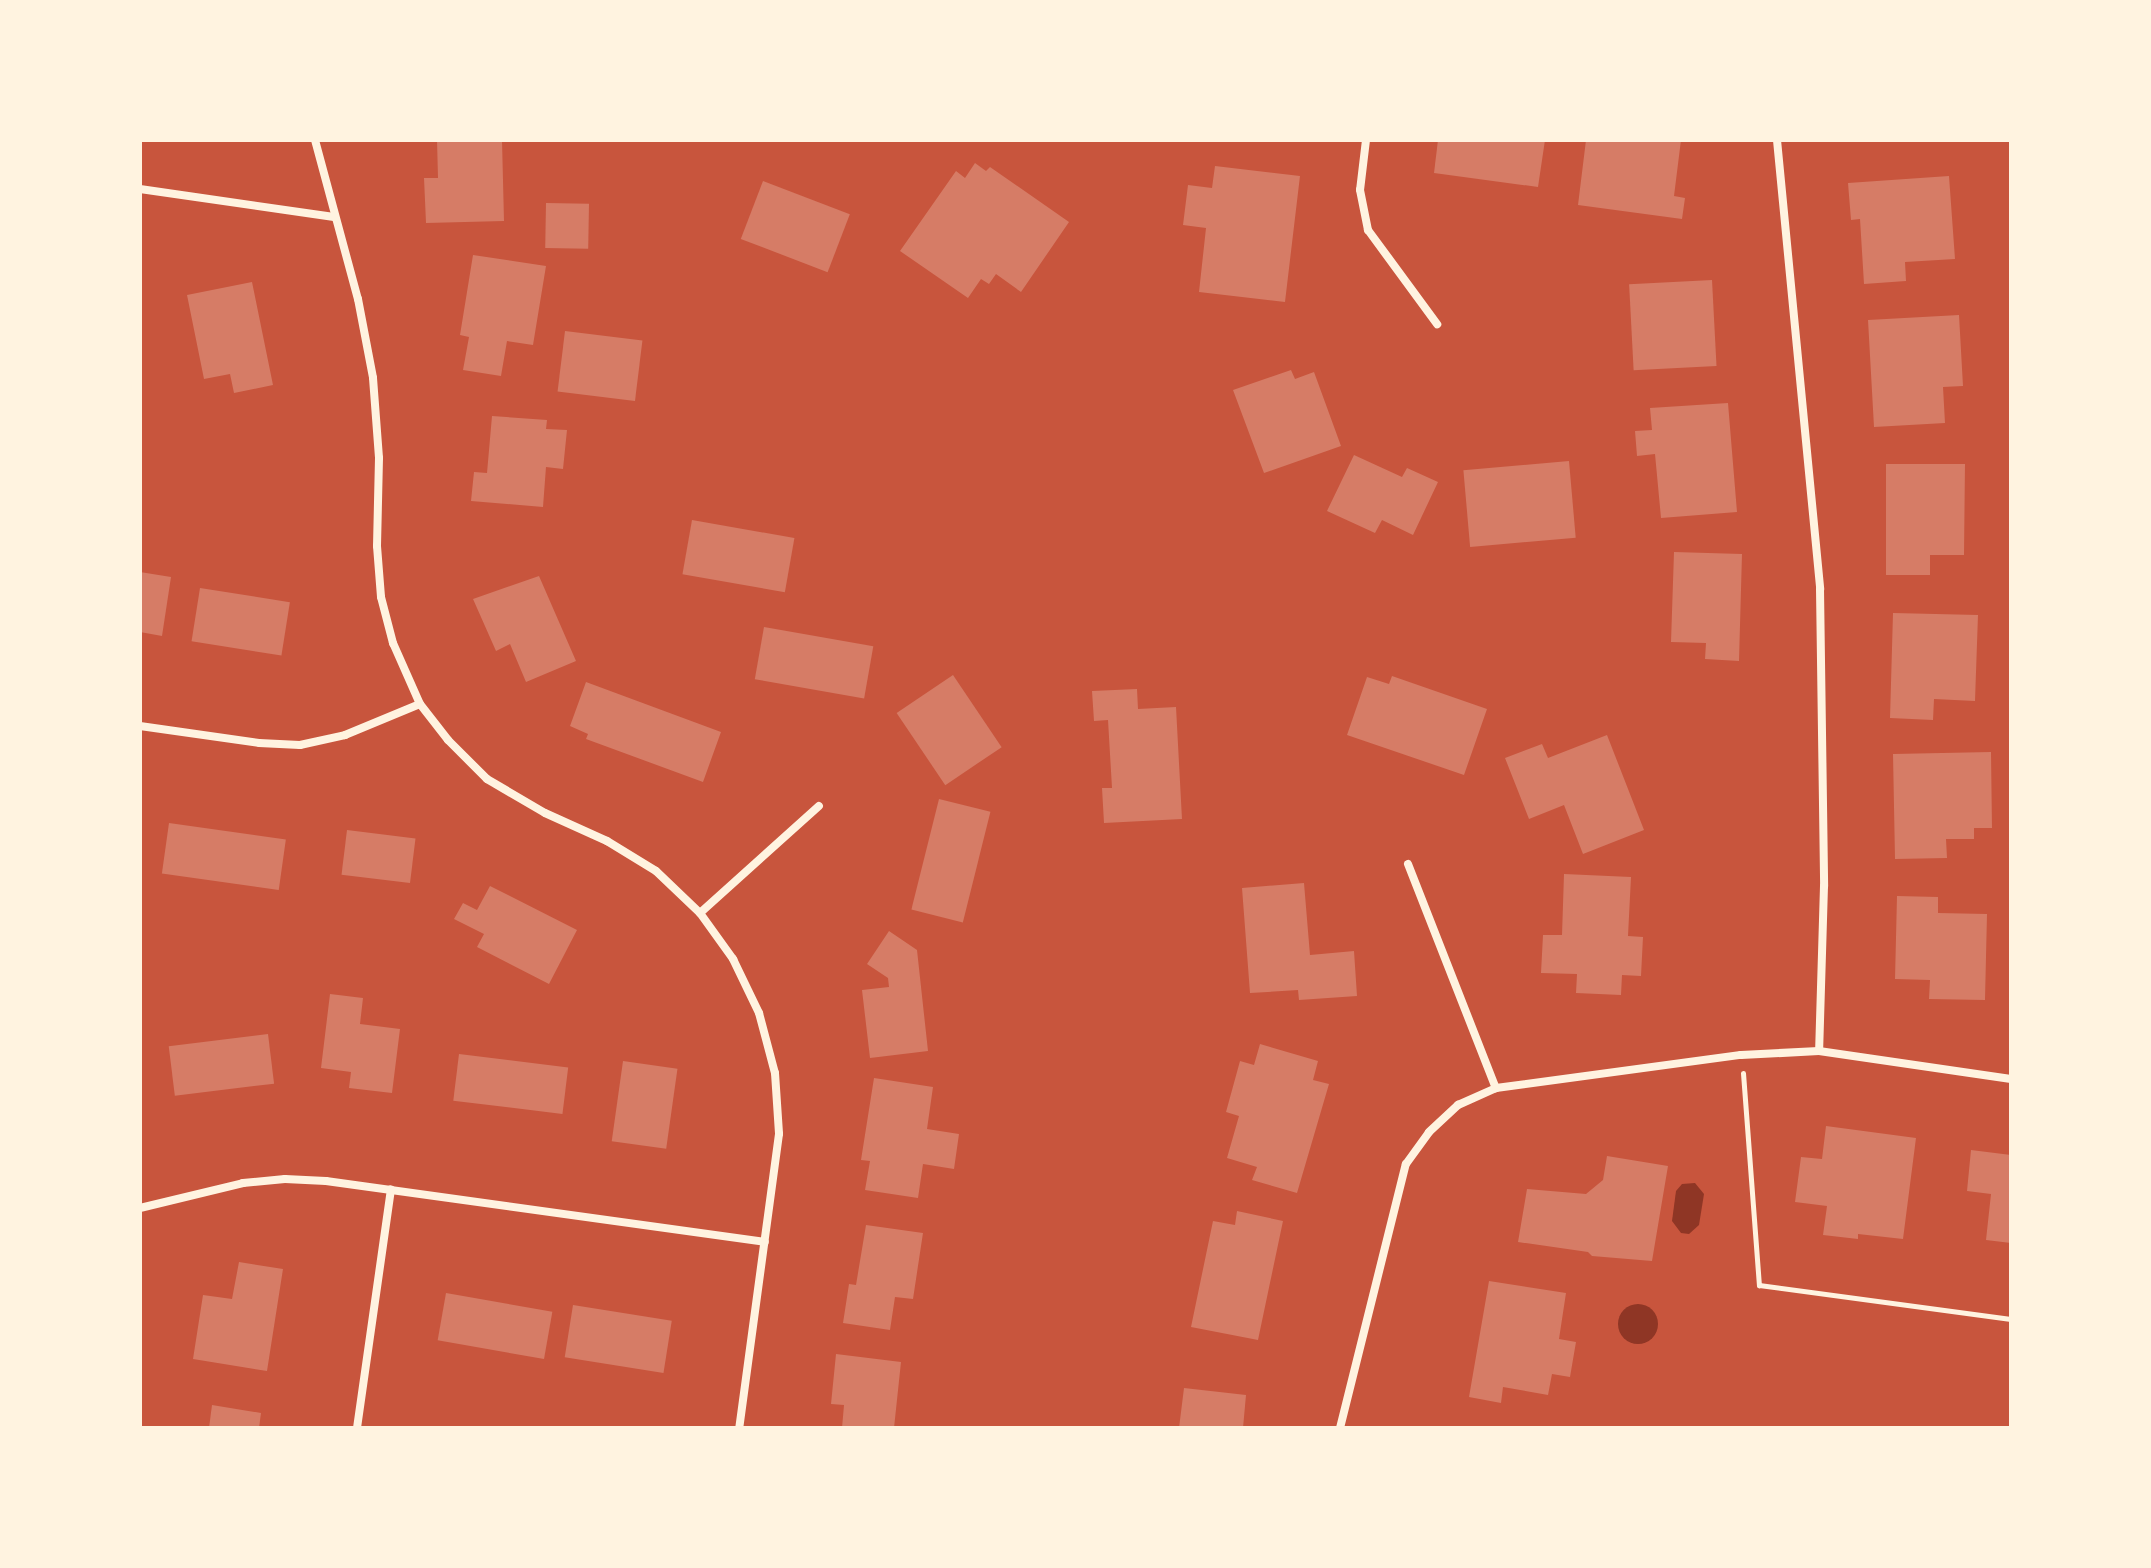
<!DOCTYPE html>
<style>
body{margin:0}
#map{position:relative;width:2151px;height:1568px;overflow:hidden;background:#c8553d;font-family:Figtree,sans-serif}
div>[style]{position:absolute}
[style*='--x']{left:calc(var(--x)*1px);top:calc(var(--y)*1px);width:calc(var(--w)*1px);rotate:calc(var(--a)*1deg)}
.water>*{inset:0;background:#8f3625}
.round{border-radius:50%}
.building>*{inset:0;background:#d67c66;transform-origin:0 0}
.path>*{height:5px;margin:-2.5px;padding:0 2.5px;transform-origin:2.5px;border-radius:2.5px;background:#fff3e0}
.minor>*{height:8px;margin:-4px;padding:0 4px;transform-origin:4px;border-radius:4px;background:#fff3e0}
span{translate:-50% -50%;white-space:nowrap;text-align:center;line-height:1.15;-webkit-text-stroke:7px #fff3e0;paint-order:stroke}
.frame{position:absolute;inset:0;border:142px solid #fff3e0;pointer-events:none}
</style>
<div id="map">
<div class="water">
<div style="clip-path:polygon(1695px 1183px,1704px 1194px,1699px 1225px,1689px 1234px,1681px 1233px,1672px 1221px,1676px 1191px,1682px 1184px)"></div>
<div class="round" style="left:1618px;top:1304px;width:40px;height:40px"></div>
</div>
<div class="building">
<div style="clip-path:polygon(437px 140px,502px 140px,504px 221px,426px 223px,424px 178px,438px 178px)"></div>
<div style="clip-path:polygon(1438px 140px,1545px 140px,1538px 187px,1434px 173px)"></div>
<div style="clip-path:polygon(1586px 140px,1681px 140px,1674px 196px,1685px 198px,1682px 219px,1578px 205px)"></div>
<div style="clip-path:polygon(975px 163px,986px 171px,990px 167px,1069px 222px,1021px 292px,996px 274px,989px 284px,981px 279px,968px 298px,900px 251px,956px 171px,965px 178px)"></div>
<div style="clip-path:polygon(1215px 166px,1300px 176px,1285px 302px,1199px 292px,1206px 228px,1183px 225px,1188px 185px,1212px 188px)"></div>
<div style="clip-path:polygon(1949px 176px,1955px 259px,1905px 262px,1906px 281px,1864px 284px,1860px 219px,1851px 220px,1848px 183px)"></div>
<div style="left:763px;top:181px;width:93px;height:62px;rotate:21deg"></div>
<div style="left:546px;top:203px;width:43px;height:45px;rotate:1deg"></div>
<div style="clip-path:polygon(473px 255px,546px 266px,533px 345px,507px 341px,501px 376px,463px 370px,469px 337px,460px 335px)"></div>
<div style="left:1712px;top:280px;width:86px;height:83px;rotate:87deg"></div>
<div style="clip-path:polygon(252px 282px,273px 385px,234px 393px,230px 374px,204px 379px,187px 295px)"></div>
<div style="clip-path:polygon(1959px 315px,1963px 386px,1943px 387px,1945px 423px,1874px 427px,1868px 320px)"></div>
<div style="left:565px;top:331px;width:78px;height:61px;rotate:7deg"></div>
<div style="clip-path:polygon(1291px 370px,1295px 379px,1314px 372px,1341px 446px,1264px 473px,1233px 390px)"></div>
<div style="clip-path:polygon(1728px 403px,1737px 512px,1661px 518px,1655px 454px,1637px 456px,1635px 431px,1652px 430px,1650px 408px)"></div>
<div style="clip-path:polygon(492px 416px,547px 420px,546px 429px,567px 430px,563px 469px,546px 467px,543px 507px,471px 501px,474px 472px,487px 473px)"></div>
<div style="clip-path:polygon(1354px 455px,1402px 477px,1407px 468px,1438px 482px,1413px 535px,1382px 520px,1375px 533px,1327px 511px)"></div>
<div style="left:1569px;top:461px;width:77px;height:106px;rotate:85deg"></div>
<div style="clip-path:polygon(1886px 464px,1965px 464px,1964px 555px,1930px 555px,1930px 575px,1886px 575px)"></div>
<div style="left:692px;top:520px;width:104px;height:55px;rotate:10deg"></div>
<div style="clip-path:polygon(1674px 552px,1742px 554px,1739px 661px,1705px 659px,1706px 643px,1671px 642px)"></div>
<div style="clip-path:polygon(140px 572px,171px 577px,162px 636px,140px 632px)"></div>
<div style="clip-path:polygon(539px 576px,576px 661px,526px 682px,510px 644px,496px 651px,473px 599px)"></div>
<div style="left:200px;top:588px;width:91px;height:54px;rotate:9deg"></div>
<div style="clip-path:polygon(1893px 613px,1978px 615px,1975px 701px,1934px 699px,1933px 720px,1890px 718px)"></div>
<div style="left:764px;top:627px;width:111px;height:53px;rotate:10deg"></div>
<div style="left:953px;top:675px;width:87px;height:68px;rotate:56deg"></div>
<div style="clip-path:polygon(1392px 676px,1487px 709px,1464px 775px,1347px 735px,1367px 677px,1389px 684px)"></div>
<div style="clip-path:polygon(586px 682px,721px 732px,703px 782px,586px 739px,588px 734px,570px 726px)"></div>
<div style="clip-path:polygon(1137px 689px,1138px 709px,1176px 707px,1182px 819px,1104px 823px,1102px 788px,1112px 788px,1108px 720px,1094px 721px,1092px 691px)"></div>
<div style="clip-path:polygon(1607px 735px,1644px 830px,1583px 854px,1564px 805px,1529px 819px,1505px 758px,1542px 744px,1548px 758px)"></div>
<div style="clip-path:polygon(1991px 752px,1992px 828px,1974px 828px,1974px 839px,1946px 839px,1947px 858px,1895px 859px,1893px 754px)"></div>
<div style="left:939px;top:799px;width:53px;height:114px;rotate:14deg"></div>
<div style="left:169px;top:823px;width:118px;height:51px;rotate:8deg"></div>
<div style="left:347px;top:830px;width:69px;height:45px;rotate:7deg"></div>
<div style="clip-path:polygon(1564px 874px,1631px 877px,1628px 936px,1643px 937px,1641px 976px,1622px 975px,1621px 995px,1576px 993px,1577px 974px,1541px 973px,1543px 935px,1562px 935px)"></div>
<div style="clip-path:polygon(1304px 883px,1310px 955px,1354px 951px,1357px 996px,1299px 1000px,1298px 990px,1250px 993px,1242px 888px)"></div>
<div style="clip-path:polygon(490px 886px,577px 930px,549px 984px,477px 947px,484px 934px,454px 919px,463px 903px,477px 910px)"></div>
<div style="clip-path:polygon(1897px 896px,1938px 897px,1938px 913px,1987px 914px,1985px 1000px,1929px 999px,1930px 980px,1895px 979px)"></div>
<div style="clip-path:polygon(889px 931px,917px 950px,928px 1051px,870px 1058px,862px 990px,889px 987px,888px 978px,867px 964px)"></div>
<div style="clip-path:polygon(330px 994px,363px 998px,360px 1024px,400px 1029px,392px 1093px,349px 1088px,351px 1072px,321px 1068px)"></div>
<div style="left:268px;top:1034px;width:50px;height:100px;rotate:83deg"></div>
<div style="clip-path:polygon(1260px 1044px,1318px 1061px,1313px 1080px,1329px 1084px,1297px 1193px,1252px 1180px,1257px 1167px,1227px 1158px,1239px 1116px,1226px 1112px,1240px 1061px,1254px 1065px)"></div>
<div style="left:459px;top:1054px;width:110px;height:47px;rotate:7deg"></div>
<div style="left:623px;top:1061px;width:55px;height:81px;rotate:8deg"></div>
<div style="clip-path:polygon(874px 1078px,933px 1087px,927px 1129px,959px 1134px,954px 1169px,923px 1164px,918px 1198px,865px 1190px,870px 1161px,861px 1160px)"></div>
<div style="clip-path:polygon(1826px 1126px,1916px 1138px,1903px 1239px,1858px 1234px,1858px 1239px,1823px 1235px,1827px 1206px,1795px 1202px,1801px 1157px,1822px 1159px)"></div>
<div style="clip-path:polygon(1971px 1150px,2011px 1155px,2011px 1243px,1986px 1240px,1991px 1194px,1967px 1191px)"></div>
<div style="clip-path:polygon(1607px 1156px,1668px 1166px,1652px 1261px,1592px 1256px,1588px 1252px,1518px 1242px,1527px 1189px,1586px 1194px,1603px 1180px)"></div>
<div style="clip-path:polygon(1237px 1211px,1283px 1221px,1258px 1340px,1191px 1327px,1213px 1221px,1235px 1225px)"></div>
<div style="clip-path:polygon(866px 1225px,923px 1233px,913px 1299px,895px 1297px,890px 1330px,843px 1323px,849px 1284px,856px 1285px)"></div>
<div style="clip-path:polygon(239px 1262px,283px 1269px,267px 1371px,193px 1359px,203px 1295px,232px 1299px)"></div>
<div style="clip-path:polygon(1489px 1281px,1566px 1293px,1559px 1339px,1576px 1342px,1570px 1377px,1552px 1374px,1548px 1395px,1503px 1387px,1501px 1403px,1469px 1397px)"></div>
<div style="left:446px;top:1293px;width:108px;height:48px;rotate:10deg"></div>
<div style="left:573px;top:1305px;width:100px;height:53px;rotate:9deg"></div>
<div style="clip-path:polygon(836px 1354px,901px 1362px,894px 1428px,842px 1428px,844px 1405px,831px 1404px)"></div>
<div style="clip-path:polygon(1184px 1388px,1246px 1395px,1243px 1428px,1179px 1428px)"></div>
<div style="clip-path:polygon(212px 1405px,261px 1413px,259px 1428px,209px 1428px)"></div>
</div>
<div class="path">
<div style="--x:1743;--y:1073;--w:213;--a:85.7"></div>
<div style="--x:1759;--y:1285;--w:254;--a:7.7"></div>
</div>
<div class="minor">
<div style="--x:315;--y:140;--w:165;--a:74.9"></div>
<div style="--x:358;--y:299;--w:80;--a:79.2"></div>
<div style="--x:373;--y:378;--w:80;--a:85.7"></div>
<div style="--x:379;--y:458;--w:88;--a:91.3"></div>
<div style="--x:377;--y:546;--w:51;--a:85.5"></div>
<div style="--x:381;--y:597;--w:48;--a:75.4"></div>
<div style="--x:393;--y:643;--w:67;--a:66.1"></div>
<div style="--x:420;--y:704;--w:46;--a:52.1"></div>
<div style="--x:448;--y:740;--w:55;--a:45"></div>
<div style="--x:487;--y:779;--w:67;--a:30.4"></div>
<div style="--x:545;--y:813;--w:68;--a:24.3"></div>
<div style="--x:607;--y:841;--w:57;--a:31.5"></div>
<div style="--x:656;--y:871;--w:61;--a:43.7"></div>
<div style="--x:700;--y:913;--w:57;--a:54.3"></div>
<div style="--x:733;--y:959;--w:60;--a:64.3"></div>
<div style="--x:759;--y:1013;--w:62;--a:75.1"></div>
<div style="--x:775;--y:1073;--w:61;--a:86.2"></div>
<div style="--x:779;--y:1134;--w:297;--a:97.7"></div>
<div style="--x:1366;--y:140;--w:50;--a:96.8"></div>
<div style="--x:1360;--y:190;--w:41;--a:78.7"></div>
<div style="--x:1368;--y:230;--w:117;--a:53.7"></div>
<div style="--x:1777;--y:140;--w:451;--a:84.5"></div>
<div style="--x:1820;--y:589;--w:297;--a:89.2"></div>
<div style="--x:1824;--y:886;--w:165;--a:91.7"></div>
<div style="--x:140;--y:189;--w:196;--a:8.2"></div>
<div style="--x:140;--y:726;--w:120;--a:8.1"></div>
<div style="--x:259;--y:743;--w:41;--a:2.8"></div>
<div style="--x:300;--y:745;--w:46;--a:-12.5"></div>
<div style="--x:345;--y:735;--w:81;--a:-22.5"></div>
<div style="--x:1408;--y:864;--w:241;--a:68.6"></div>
<div style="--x:700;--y:913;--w:160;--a:-42"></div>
<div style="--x:140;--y:1208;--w:106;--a:-13.6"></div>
<div style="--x:243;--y:1183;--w:42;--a:-5.4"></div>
<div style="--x:285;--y:1179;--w:41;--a:2.8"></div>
<div style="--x:326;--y:1181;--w:443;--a:7.9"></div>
<div style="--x:357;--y:1428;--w:241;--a:-81.9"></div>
<div style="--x:1340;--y:1428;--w:272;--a:-76"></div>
<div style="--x:1406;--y:1164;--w:39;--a:-54"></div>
<div style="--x:1429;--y:1132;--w:40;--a:-43"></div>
<div style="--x:1458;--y:1105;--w:42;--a:-24.1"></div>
<div style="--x:1496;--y:1088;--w:247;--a:-7.7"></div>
<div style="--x:1741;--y:1055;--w:78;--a:-2.9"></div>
<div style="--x:1819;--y:1051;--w:194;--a:8.3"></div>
</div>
<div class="frame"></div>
</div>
